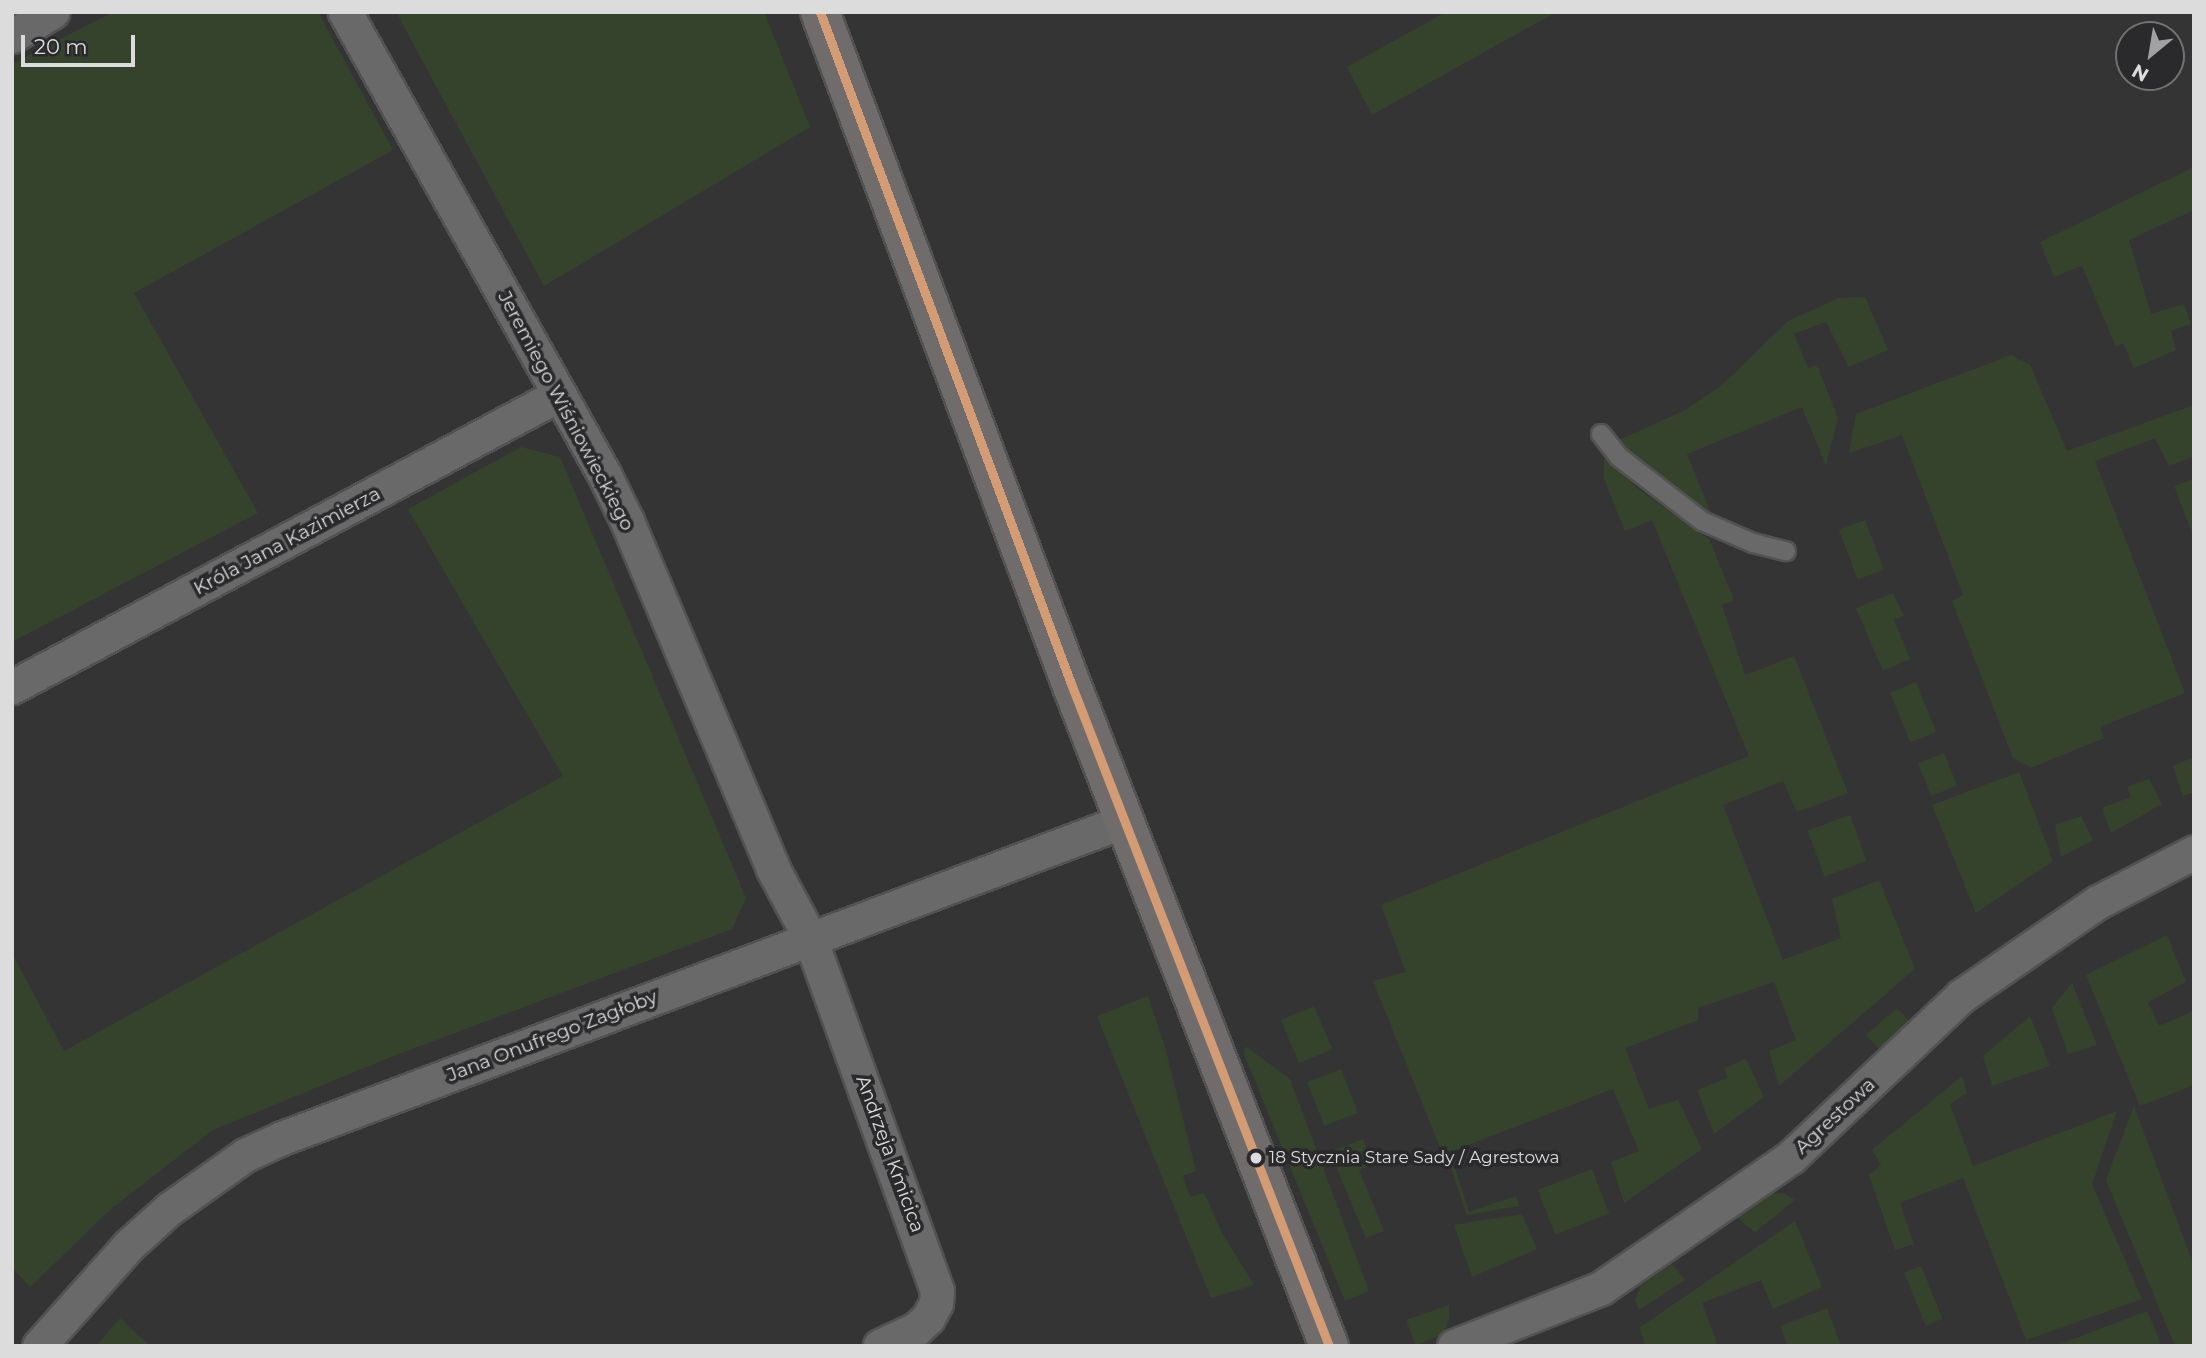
<!DOCTYPE html>
<meta charset="utf-8">
<style>
body{margin:0}
#map{position:relative;width:2206px;height:1358px;overflow:hidden;background:#343434;font-family:Montserrat,sans-serif}
div>[style]{position:absolute}
[style*='--x']{left:calc(var(--x)*1px);top:calc(var(--y)*1px);width:calc(var(--w)*1px);rotate:calc(var(--a)*1deg)}
.green>*{inset:0;background:#35432c;transform-origin:0 0}
.roads{filter:drop-shadow(2px 0 #525253) drop-shadow(-2px 0 #525253) drop-shadow(0 2px #525253) drop-shadow(0 -2px #525253)}
.service>*{height:18px;margin:-9px;padding:0 9px;transform-origin:9px;border-radius:9px;background:#6a696a}
.minor>*{height:33px;margin:-16.5px;padding:0 16.5px;transform-origin:16.5px;border-radius:16.5px;background:#6a696a}
.secondary>*{height:38px;margin:-19px;padding:0 19px;transform-origin:19px;border-radius:19px;background:#6f6c6b}
.bus-1>*{height:9px;margin:-4.5px;padding:0 4.5px;transform-origin:4.5px;border-radius:4.5px;background:#d39c74}
.dots>*{width:19px;height:19px;translate:-50% -50%;box-sizing:border-box;border:4px solid #2a292b;border-radius:50%}
span{translate:-50% -50%;white-space:nowrap;text-align:center;line-height:1.15;-webkit-text-stroke:7px #2a292b;paint-order:stroke}
.bus-label{font-size:17px;color:#dcdcdd}
.left{translate:0 -50%;text-align:left}
.street-label{font-size:19px;color:#dcdcdd}
.frame{position:absolute;inset:0;border:14px solid #dcdcdd;pointer-events:none}
.north{position:absolute;left:2115px;top:21px;width:70px;height:70px;box-sizing:border-box;background:#2a292b;border:2px solid #717172;border-radius:50%;rotate:210deg;font-size:19px;font-weight:700;line-height:28px;text-align:center;color:#dcdcdd}
.north::after{content:'';display:block;margin:auto;width:24px;height:32px;background:#a1a1a2;clip-path:polygon(50% 0,100% 100%,50% 72%,0 100%)}
.scale{position:absolute;left:21px;top:35px;width:114px;height:32px;box-sizing:border-box;border:4px solid #dcdcdd;border-top:0;padding-left:9px;font-size:21px;line-height:24px;white-space:nowrap;color:#dcdcdd;-webkit-text-stroke:5px #2a292b;paint-order:stroke}
</style>
<div id="map">
<div class="green">
<div style="clip-path:polygon(113px 12px,318px 12px,393px 150px,134px 293px,258px 513px,12px 642px,12px 64px)"></div>
<div style="clip-path:polygon(396px 12px,764px 12px,810px 127px,544px 286px)"></div>
<div style="clip-path:polygon(1446px 12px,1556px 12px,1372px 115px,1347px 67px)"></div>
<div style="clip-path:polygon(2194px 167px,2194px 210px,2129px 240px,2151px 314px,2184px 304px,2191px 324px,2171px 331px,2176px 350px,2134px 368px,2123px 343px,2116px 347px,2082px 266px,2054px 277px,2040px 242px)"></div>
<div style="clip-path:polygon(1865px 297px,1888px 350px,1849px 367px,1826px 322px,1794px 334px,1808px 368px,1817px 365px,1838px 418px,1826px 466px,1802px 407px,1687px 454px,1711px 513px,1633px 455px,1621px 473px,1638px 489px,1709px 539px,1734px 600px,1722px 605px,1745px 675px,1794px 656px,1848px 793px,1797px 812px,1783px 781px,1723px 805px,1783px 960px,1841px 938px,1832px 899px,1879px 880px,1915px 969px,1779px 1086px,1769px 1051px,1796px 1040px,1774px 982px,1698px 1008px,1698px 1020px,1625px 1048px,1649px 1109px,1678px 1100px,1702px 1149px,1624px 1203px,1611px 1162px,1639px 1151px,1613px 1089px,1450px 1152px,1469px 1212px,1516px 1196px,1519px 1206px,1467px 1215px,1446px 1153px,1441px 1150px,1373px 981px,1406px 972px,1381px 905px,1749px 756px,1652px 520px,1625px 531px,1604px 479px,1604px 460px,1615px 442px,1685px 410px,1722px 385px,1788px 321px,1839px 298px)"></div>
<div style="clip-path:polygon(2011px 355px,2030px 365px,2067px 451px,2194px 405px,2194px 456px,2169px 466px,2155px 438px,2095px 461px,2185px 693px,2100px 727px,2104px 738px,2031px 768px,2013px 758px,1952px 601px,1963px 595px,1902px 435px,1849px 453px,1856px 414px)"></div>
<div style="clip-path:polygon(521px 447px,560px 457px,746px 898px,732px 929px,391px 1057px,213px 1130px,111px 1209px,30px 1287px,12px 1268px,12px 953px,64px 1051px,563px 776px,408px 509px)"></div>
<div style="clip-path:polygon(2194px 479px,2194px 538px,2174px 486px)"></div>
<div style="left:1865px;top:520px;width:53px;height:28px;rotate:69deg"></div>
<div style="clip-path:polygon(1893px 593px,1904px 616px,1894px 620px,1910px 659px,1883px 671px,1856px 608px)"></div>
<div style="left:1916px;top:682px;width:54px;height:28px;rotate:68deg"></div>
<div style="left:1944px;top:753px;width:35px;height:28px;rotate:68deg"></div>
<div style="clip-path:polygon(2194px 757px,2194px 792px,2183px 796px,2173px 766px)"></div>
<div style="clip-path:polygon(2019px 772px,2053px 861px,1976px 913px,1932px 805px)"></div>
<div style="clip-path:polygon(2149px 779px,2162px 804px,2111px 833px,2102px 808px,2131px 797px,2127px 787px)"></div>
<div style="left:1850px;top:815px;width:49px;height:45px;rotate:70deg"></div>
<div style="clip-path:polygon(2081px 816px,2093px 840px,2061px 857px,2055px 825px)"></div>
<div style="clip-path:polygon(2167px 935px,2186px 982px,2148px 1002px,2159px 1026px,2194px 1011px,2194px 1085px,2140px 1106px,2086px 975px)"></div>
<div style="clip-path:polygon(2072px 983px,2097px 1045px,2068px 1054px,2052px 1008px)"></div>
<div style="clip-path:polygon(1148px 996px,1165px 1047px,1196px 1171px,1183px 1176px,1190px 1197px,1204px 1193px,1222px 1233px,1254px 1285px,1211px 1298px,1097px 1016px)"></div>
<div style="left:1314px;top:1006px;width:47px;height:36px;rotate:67deg"></div>
<div style="clip-path:polygon(1897px 1008px,1913px 1025px,1880px 1050px,1866px 1035px)"></div>
<div style="clip-path:polygon(2030px 1016px,2050px 1066px,1992px 1086px,1983px 1056px)"></div>
<div style="clip-path:polygon(1245px 1046px,1290px 1079px,1369px 1291px,1345px 1301px,1244px 1054px)"></div>
<div style="clip-path:polygon(1746px 1059px,1764px 1097px,1714px 1134px,1697px 1090px,1727px 1078px,1725px 1068px)"></div>
<div style="left:1341px;top:1069px;width:47px;height:36px;rotate:69deg"></div>
<div style="clip-path:polygon(1962px 1076px,1967px 1093px,1950px 1104px,1973px 1166px,2117px 1111px,2092px 1184px,2142px 1299px,2026px 1340px,1963px 1178px,1900px 1203px,1914px 1244px,1895px 1250px,1869px 1175px,1881px 1165px,1872px 1150px)"></div>
<div style="clip-path:polygon(2134px 1106px,2194px 1266px,2194px 1344px,2189px 1346px,2175px 1346px,2106px 1180px)"></div>
<div style="clip-path:polygon(1363px 1139px,1373px 1164px,1359px 1170px,1384px 1231px,1366px 1238px,1330px 1152px)"></div>
<div style="left:1592px;top:1169px;width:48px;height:58px;rotate:69deg"></div>
<div style="clip-path:polygon(1783px 1193px,1795px 1200px,1755px 1232px,1736px 1217px,1763px 1194px)"></div>
<div style="clip-path:polygon(1522px 1214px,1537px 1249px,1472px 1277px,1454px 1225px)"></div>
<div style="clip-path:polygon(1795px 1221px,1822px 1287px,1773px 1309px,1761px 1280px,1702px 1303px,1718px 1346px,1646px 1346px,1639px 1328px)"></div>
<div style="clip-path:polygon(1672px 1264px,1685px 1280px,1639px 1310px,1635px 1300px,1641px 1285px)"></div>
<div style="left:1921px;top:1266px;width:57px;height:18px;rotate:68deg"></div>
<div style="clip-path:polygon(1449px 1305px,1449px 1321px,1442px 1334px,1416px 1346px,1406px 1320px)"></div>
<div style="clip-path:polygon(1827px 1308px,1841px 1346px,1788px 1346px,1780px 1326px)"></div>
<div style="clip-path:polygon(2147px 1311px,2162px 1346px,2055px 1346px)"></div>
<div style="clip-path:polygon(120px 1318px,150px 1346px,96px 1346px)"></div>
</div>
<div class="roads">
<div class="service">
<div style="--x:1601;--y:434;--w:29;--a:52"></div>
<div style="--x:1619;--y:457;--w:105;--a:37.6"></div>
<div style="--x:1702;--y:521;--w:56;--a:23.3"></div>
<div style="--x:1753;--y:543;--w:34;--a:14"></div>
</div>
<div class="minor">
<div style="--x:345;--y:12;--w:530;--a:60.72"></div>
<div style="--x:604;--y:474;--w:52;--a:63.9"></div>
<div style="--x:627;--y:521;--w:377;--a:67.2"></div>
<div style="--x:773;--y:869;--w:78;--a:61.8"></div>
<div style="--x:810;--y:938;--w:374;--a:70.2"></div>
<div style="--x:937;--y:1290;--w:13;--a:94"></div>
<div style="--x:936;--y:1303;--w:17;--a:118"></div>
<div style="--x:928;--y:1318;--w:16;--a:137"></div>
<div style="--x:916;--y:1329;--w:40;--a:155"></div>
<div style="--x:12;--y:36;--w:47;--a:-31"></div>
<div style="--x:12;--y:687;--w:621;--a:-28.13"></div>
<div style="--x:39;--y:1346;--w:134;--a:-48.3"></div>
<div style="--x:128;--y:1246;--w:55;--a:-42.1"></div>
<div style="--x:169;--y:1209;--w:93;--a:-35.4"></div>
<div style="--x:245;--y:1155;--w:41;--a:-24.7"></div>
<div style="--x:282;--y:1138;--w:900;--a:-20.63"></div>
<div style="--x:1454;--y:1346;--w:158;--a:-21.5"></div>
<div style="--x:1601;--y:1288;--w:231;--a:-34.6"></div>
<div style="--x:1791;--y:1157;--w:234;--a:-43.4"></div>
<div style="--x:1961;--y:996;--w:166;--a:-34.5"></div>
<div style="--x:2098;--y:902;--w:108;--a:-27.5"></div>
</div>
<div class="secondary">
<div style="--x:820;--y:12;--w:714;--a:69.51"></div>
<div style="--x:1070;--y:681;--w:714;--a:68.72"></div>
</div>
</div>
<div class="bus-1">
<div style="--x:820;--y:12;--w:714;--a:69.51"></div>
<div style="--x:1070;--y:681;--w:714;--a:68.72"></div>
</div>
<div class="dots">
<div style="left:1256px;top:1158px;background:#dcdcdd"></div>
</div>
<div class="bus-label">
<span class="left" style="left:1269px;top:1158px">18 Stycznia Stare Sady / Agrestowa</span>
</div>
<div class="street-label">
<span style="left:566px;top:411px;rotate:62deg">Jeremiego Wiśniowieckiego</span>
<span style="left:287px;top:541px;rotate:-28deg">Króla Jana Kazimierza</span>
<span style="left:552px;top:1036px;rotate:-21deg">Jana Onufrego Zagłoby</span>
<span style="left:1835px;top:1116px;rotate:-43deg">Agrestowa</span>
<span style="left:890px;top:1154px;rotate:70deg">Andrzeja Kmicica</span>
</div>
<div class="frame"></div>
<div class="north">N</div>
<div class="scale">20 m</div>
</div>
